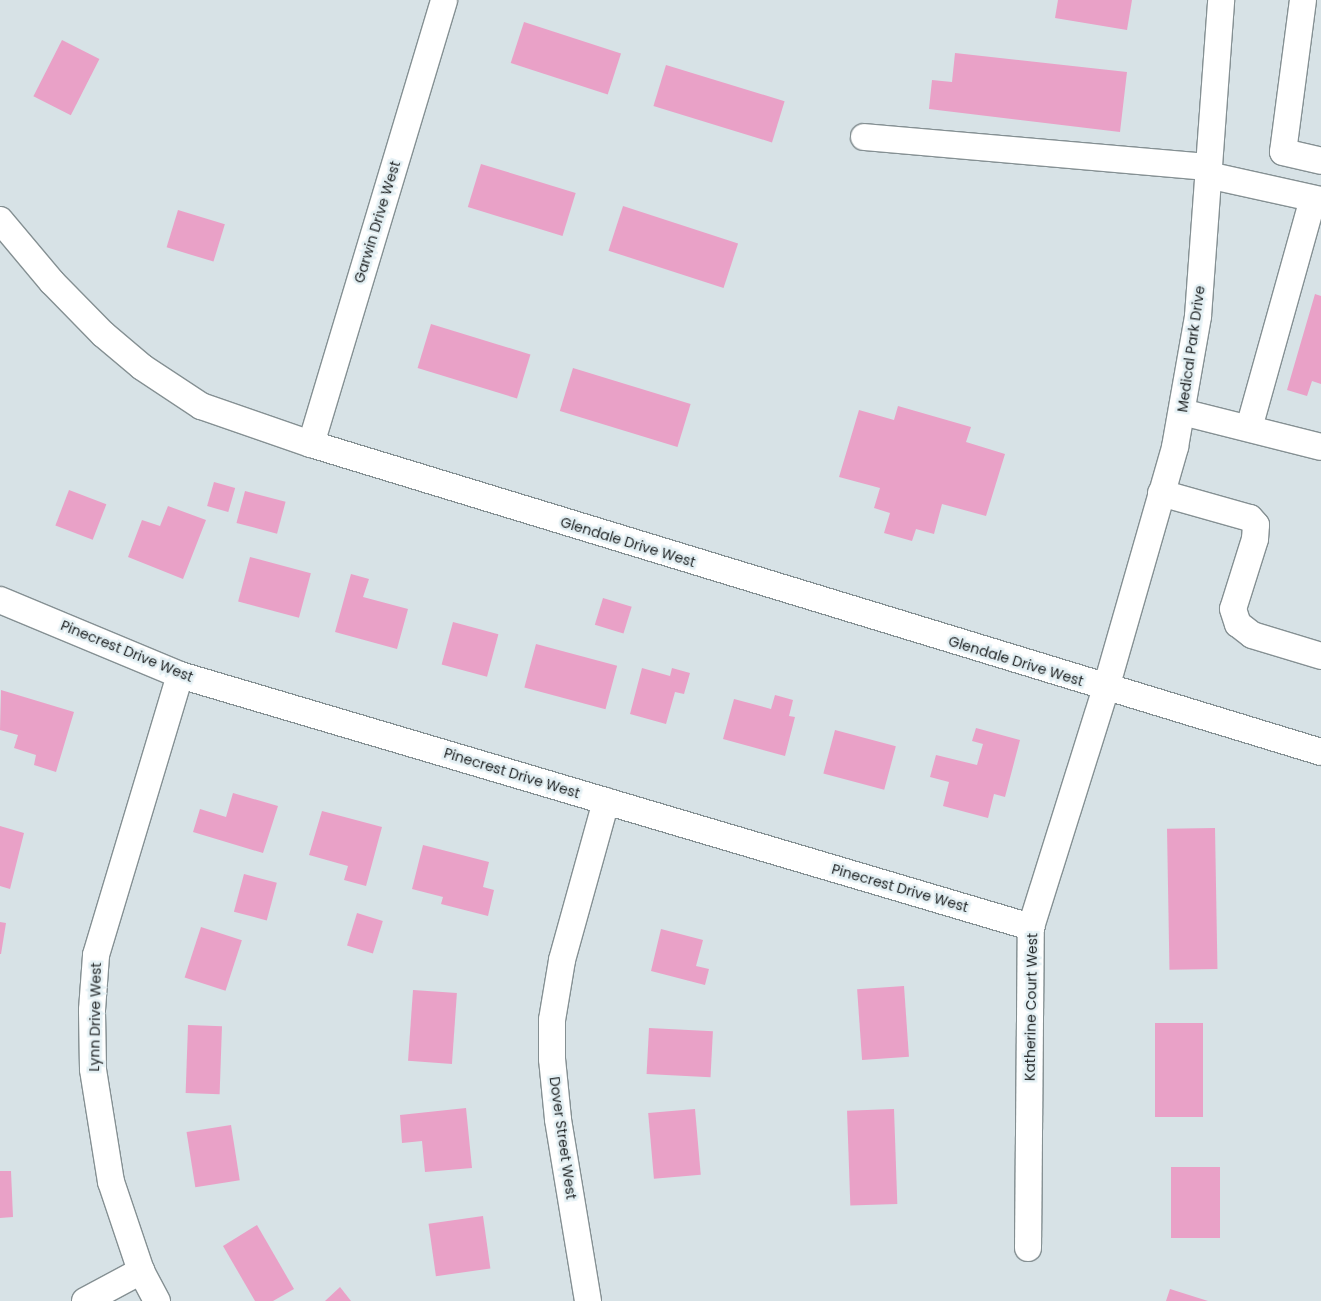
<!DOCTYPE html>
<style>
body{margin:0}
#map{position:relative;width:1321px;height:1301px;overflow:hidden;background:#d7e2e6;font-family:Poppins,sans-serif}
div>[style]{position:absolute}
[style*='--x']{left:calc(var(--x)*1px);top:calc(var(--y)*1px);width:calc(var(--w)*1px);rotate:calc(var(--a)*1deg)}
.building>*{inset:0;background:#e9a1c7;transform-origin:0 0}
.roads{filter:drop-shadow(1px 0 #859093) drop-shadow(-1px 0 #859093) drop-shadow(0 1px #859093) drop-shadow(0 -1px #859093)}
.minor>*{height:26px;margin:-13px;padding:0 13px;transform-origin:13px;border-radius:13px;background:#fff}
span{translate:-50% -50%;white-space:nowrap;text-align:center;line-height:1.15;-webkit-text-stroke:5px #e4f0f4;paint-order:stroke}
.street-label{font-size:14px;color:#1d2122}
</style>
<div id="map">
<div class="building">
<div style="clip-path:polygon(1058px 0,1132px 0,1127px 30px,1055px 18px)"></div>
<div style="left:524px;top:22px;width:102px;height:43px;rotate:18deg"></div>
<div style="left:62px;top:40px;width:42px;height:63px;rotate:27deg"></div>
<div style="clip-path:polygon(955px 53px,1127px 72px,1120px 132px,929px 109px,932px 80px,952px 82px)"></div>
<div style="left:666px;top:65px;width:124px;height:43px;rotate:17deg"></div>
<div style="left:481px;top:164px;width:99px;height:45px;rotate:17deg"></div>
<div style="left:623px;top:206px;width:121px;height:47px;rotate:18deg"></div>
<div style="left:178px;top:210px;width:49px;height:39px;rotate:17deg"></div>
<div style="clip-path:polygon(1315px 294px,1321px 296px,1321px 384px,1312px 381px,1307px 396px,1287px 390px)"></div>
<div style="left:431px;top:324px;width:104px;height:46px;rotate:17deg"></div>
<div style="left:573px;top:368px;width:123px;height:45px;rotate:17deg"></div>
<div style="clip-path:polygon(898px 406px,971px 427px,966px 442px,1005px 454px,986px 516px,942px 504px,934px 534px,916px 529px,912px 541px,884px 533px,890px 513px,874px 508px,880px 488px,839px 477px,859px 410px,894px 420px)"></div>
<div style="left:214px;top:482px;width:22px;height:25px;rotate:16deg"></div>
<div style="left:69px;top:490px;width:40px;height:38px;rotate:21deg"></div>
<div style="left:245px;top:491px;width:42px;height:33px;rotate:15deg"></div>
<div style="clip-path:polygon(168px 506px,206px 520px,183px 579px,128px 557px,142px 520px,160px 526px)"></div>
<div style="left:250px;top:557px;width:63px;height:46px;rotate:15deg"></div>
<div style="clip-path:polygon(351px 574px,369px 579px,363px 597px,408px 609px,397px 649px,335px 632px)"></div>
<div style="left:603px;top:598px;width:30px;height:28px;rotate:17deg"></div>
<div style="left:453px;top:622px;width:47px;height:44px;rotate:15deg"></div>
<div style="left:536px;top:644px;width:84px;height:45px;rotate:15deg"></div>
<div style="clip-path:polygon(642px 668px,670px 676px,672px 668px,690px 673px,684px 694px,675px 692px,666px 724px,630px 714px)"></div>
<div style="clip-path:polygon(1px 690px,74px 712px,56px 772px,34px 765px,36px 755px,14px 748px,18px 735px,0 730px)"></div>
<div style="clip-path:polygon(775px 695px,793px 700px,789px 716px,795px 717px,785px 756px,723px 739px,734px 699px,771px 709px)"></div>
<div style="clip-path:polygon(976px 728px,1020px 740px,1005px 797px,994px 794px,988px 818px,943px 806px,949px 782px,930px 777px,936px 755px,977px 765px,983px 744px,972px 741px)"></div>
<div style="left:835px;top:730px;width:63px;height:45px;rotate:15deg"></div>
<div style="clip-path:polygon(233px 793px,278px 806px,263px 853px,193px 832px,200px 809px,226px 817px)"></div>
<div style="clip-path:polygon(322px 811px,382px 827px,366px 886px,344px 880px,348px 866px,309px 855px)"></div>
<div style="clip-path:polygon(0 826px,24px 833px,10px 889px,0 886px)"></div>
<div style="left:1215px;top:828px;width:141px;height:48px;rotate:89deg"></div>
<div style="clip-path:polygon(423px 845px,489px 862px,483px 887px,494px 890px,488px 916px,441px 904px,443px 897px,412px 889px)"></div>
<div style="left:244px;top:874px;width:34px;height:39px;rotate:15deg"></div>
<div style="left:357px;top:913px;width:27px;height:34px;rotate:17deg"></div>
<div style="clip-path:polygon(0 922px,6px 923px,1px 954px,0 954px)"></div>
<div style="left:201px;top:927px;width:43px;height:53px;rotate:18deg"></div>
<div style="clip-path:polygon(661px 929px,703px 940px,696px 966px,709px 969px,705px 985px,651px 971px)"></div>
<div style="left:904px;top:986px;width:71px;height:47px;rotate:86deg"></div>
<div style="left:413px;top:990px;width:44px;height:71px;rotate:4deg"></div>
<div style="left:1155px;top:1023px;width:48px;height:94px"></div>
<div style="left:188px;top:1025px;width:34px;height:68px;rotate:2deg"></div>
<div style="left:649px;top:1028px;width:64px;height:46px;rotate:3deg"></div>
<div style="clip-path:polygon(466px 1108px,472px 1168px,425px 1172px,422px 1141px,402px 1143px,400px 1115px)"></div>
<div style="left:695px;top:1109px;width:66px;height:47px;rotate:85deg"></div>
<div style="left:894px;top:1109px;width:95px;height:47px;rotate:88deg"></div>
<div style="left:231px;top:1125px;width:56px;height:45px;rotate:81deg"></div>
<div style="left:1171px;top:1167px;width:49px;height:71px"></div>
<div style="clip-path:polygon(0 1171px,11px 1171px,13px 1217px,0 1218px)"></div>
<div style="left:483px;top:1216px;width:53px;height:55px;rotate:82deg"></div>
<div style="clip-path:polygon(257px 1225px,294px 1289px,273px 1301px,255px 1301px,223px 1246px)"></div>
<div style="clip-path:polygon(340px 1287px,351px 1301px,325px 1301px)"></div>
<div style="clip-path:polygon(1170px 1289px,1208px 1301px,1166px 1301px)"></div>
</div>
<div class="roads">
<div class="minor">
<div style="--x:1303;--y:0;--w:153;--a:97.5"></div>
<div style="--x:1283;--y:152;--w:39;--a:13"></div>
<div style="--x:864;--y:137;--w:346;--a:5"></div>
<div style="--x:1208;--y:175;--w:116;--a:12.5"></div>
<div style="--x:0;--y:220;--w:81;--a:50"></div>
<div style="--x:52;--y:282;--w:73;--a:45.6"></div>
<div style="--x:103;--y:334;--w:51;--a:40.2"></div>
<div style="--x:142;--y:367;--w:71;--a:33.5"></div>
<div style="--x:201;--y:406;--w:116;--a:19.1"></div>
<div style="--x:311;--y:444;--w:1056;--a:16.96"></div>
<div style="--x:1182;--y:412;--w:143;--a:14.1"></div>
<div style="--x:1249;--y:428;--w:238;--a:-74.4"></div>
<div style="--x:311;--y:444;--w:463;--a:-73.3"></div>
<div style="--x:1161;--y:493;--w:92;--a:15.7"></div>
<div style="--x:1250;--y:518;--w:9;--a:49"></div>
<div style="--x:1256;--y:525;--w:14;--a:94"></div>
<div style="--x:1255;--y:539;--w:73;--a:107.4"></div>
<div style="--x:1233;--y:609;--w:16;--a:72"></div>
<div style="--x:1238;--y:624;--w:18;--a:38"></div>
<div style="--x:1252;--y:635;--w:72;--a:16.9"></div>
<div style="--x:0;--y:600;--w:195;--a:22.6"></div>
<div style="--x:180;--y:675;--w:888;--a:16.5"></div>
<div style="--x:1028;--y:1248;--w:321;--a:-89.5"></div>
<div style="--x:1031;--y:927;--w:250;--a:-72.6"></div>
<div style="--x:1106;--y:688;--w:251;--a:-74"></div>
<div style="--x:1175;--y:447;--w:133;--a:-80"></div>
<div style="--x:1198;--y:316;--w:317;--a:-85.8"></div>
<div style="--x:85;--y:1301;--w:64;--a:-28.2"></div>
<div style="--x:157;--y:1301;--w:34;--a:-118"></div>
<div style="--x:141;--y:1271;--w:94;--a:-108.6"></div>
<div style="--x:111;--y:1182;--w:114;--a:-99.1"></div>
<div style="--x:93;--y:1069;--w:59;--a:-91"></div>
<div style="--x:92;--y:1010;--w:55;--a:-85.8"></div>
<div style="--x:96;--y:955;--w:292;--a:-73.3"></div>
<div style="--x:588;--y:1301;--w:184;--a:-99.4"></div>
<div style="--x:558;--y:1119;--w:60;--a:-95.7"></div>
<div style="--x:552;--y:1059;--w:39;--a:-90"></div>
<div style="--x:552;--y:1020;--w:61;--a:-80.5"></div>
<div style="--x:562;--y:960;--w:165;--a:-74.5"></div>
</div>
</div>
<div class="street-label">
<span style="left:377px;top:222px;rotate:-73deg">Garwin Drive West</span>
<span style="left:1191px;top:349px;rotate:-82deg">Medical Park Drive</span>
<span style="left:628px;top:542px;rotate:17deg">Glendale Drive West</span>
<span style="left:127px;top:651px;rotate:22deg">Pinecrest Drive West</span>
<span style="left:1016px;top:661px;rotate:17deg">Glendale Drive West</span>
<span style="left:512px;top:773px;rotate:17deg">Pinecrest Drive West</span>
<span style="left:900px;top:888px;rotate:16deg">Pinecrest Drive West</span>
<span style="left:1031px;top:1007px;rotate:-89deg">Katherine Court West</span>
<span style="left:95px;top:1017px;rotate:-89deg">Lynn Drive West</span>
<span style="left:563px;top:1138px;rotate:82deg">Dover Street West</span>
</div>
</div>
